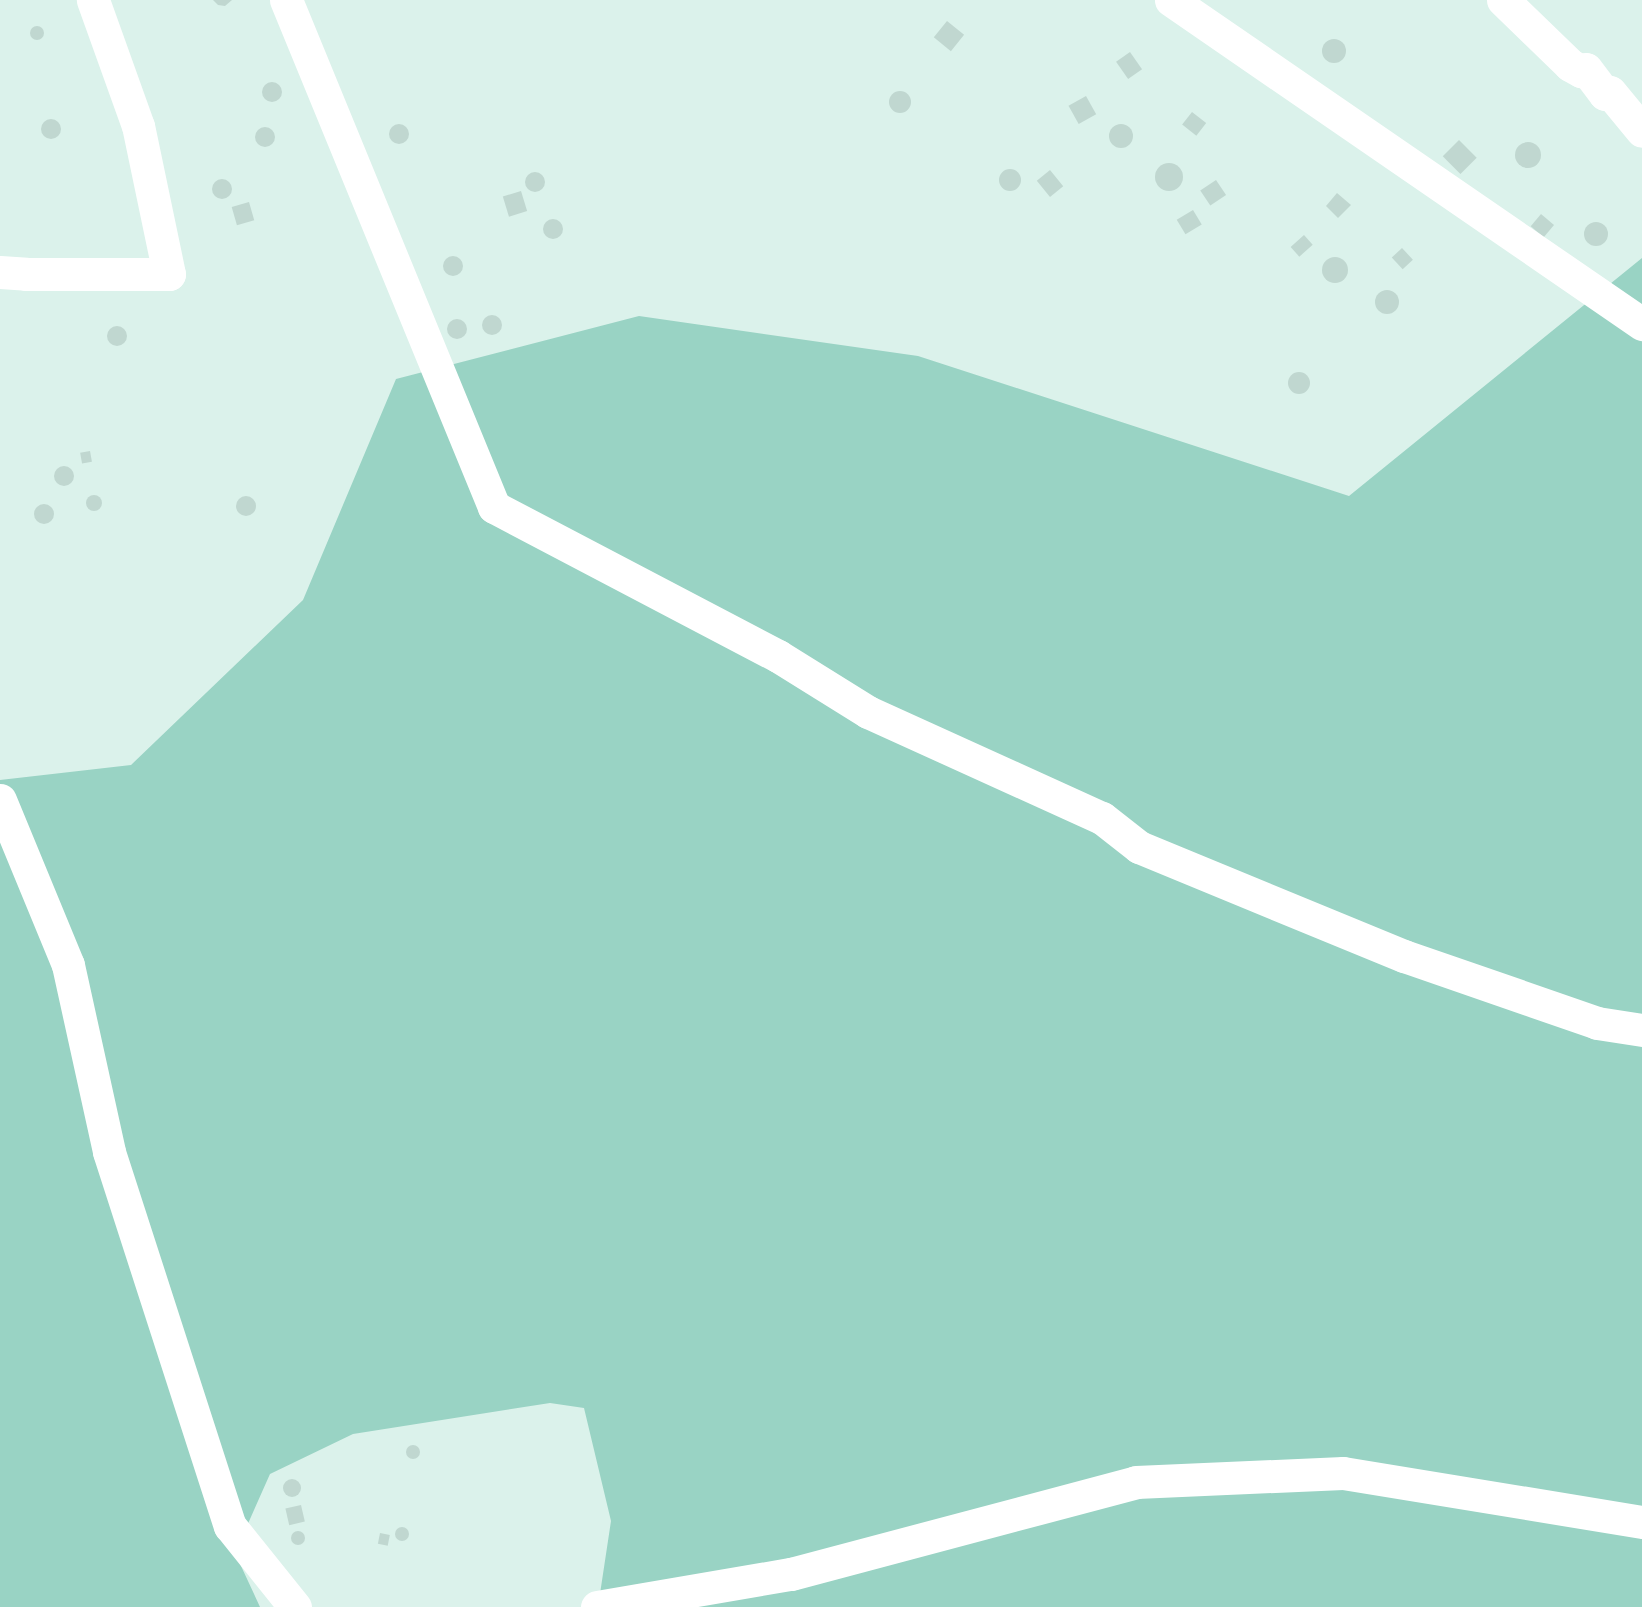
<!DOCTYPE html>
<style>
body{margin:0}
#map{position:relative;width:1642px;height:1607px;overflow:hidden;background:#dbf2eb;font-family:Poppins,sans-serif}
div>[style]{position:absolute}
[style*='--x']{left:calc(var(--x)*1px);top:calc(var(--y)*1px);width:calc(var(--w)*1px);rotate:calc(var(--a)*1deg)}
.green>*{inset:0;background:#99d3c4}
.building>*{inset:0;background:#c0d7d0;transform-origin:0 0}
.round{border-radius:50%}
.minor>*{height:33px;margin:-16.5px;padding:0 16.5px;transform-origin:16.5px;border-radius:16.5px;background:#fff}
span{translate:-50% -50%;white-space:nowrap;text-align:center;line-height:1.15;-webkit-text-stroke:4.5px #dbf2eb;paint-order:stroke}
</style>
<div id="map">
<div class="green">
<div style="clip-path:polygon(1642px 258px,1642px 1607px,598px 1607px,611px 1521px,584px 1408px,550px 1403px,353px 1434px,270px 1474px,235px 1553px,260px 1607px,0 1607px,0 780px,131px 765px,303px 600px,396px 379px,639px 316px,918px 356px,1349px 496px)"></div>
</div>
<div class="building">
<div style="clip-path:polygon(213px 0,232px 0,225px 6px,218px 5px)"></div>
<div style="left:947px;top:21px;width:22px;height:21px;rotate:39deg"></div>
<div class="round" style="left:30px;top:26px;width:14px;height:14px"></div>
<div class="round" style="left:1322px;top:39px;width:24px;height:24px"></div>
<div style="left:1130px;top:52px;width:21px;height:17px;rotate:55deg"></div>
<div class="round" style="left:262px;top:82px;width:20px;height:20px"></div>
<div class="round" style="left:889px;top:91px;width:22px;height:22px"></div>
<div style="left:1086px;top:96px;width:21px;height:20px;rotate:61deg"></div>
<div style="left:1192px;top:112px;width:18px;height:16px;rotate:38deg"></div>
<div class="round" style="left:41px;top:119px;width:20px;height:20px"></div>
<div class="round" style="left:389px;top:124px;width:20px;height:20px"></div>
<div class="round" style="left:1109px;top:124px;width:24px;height:24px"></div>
<div class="round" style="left:255px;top:127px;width:20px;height:20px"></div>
<div style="left:1459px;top:140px;width:25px;height:23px;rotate:45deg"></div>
<div class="round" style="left:1515px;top:142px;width:26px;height:26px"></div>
<div class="round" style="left:1155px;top:163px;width:28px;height:28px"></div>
<div class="round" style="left:999px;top:169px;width:22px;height:22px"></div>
<div style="left:1050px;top:170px;width:21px;height:17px;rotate:51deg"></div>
<div class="round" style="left:525px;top:172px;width:20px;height:20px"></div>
<div class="round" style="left:212px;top:179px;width:20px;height:20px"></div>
<div style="left:1216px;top:180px;width:18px;height:19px;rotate:56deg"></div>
<div style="left:521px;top:191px;width:21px;height:19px;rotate:73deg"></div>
<div style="clip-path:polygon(1337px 193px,1351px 205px,1338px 218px,1326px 206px)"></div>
<div style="left:249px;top:202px;width:19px;height:18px;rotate:74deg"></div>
<div style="left:1193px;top:210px;width:17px;height:19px;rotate:59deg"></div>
<div style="left:1541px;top:214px;width:17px;height:16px;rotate:40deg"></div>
<div class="round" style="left:543px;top:219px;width:20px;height:20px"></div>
<div class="round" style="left:1584px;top:222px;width:24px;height:24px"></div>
<div style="left:1304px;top:235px;width:13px;height:18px;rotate:48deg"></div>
<div style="left:1402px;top:248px;width:16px;height:14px;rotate:47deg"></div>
<div class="round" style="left:443px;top:256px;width:20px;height:20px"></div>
<div class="round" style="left:1322px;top:257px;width:26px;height:26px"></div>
<div class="round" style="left:1375px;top:290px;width:24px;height:24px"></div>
<div class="round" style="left:482px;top:315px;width:20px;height:20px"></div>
<div class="round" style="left:447px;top:319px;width:20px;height:20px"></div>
<div class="round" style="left:107px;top:326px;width:20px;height:20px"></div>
<div class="round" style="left:1288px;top:372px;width:22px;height:22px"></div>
<div style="left:90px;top:451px;width:11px;height:10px;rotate:80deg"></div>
<div class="round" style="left:54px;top:466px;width:20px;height:20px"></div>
<div class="round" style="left:86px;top:495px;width:16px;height:16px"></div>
<div class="round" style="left:236px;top:496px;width:20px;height:20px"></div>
<div class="round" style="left:34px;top:504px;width:20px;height:20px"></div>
<div class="round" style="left:406px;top:1445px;width:14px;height:14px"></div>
<div class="round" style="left:283px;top:1479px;width:18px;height:18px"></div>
<div style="left:301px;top:1505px;width:17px;height:16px;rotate:77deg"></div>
<div class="round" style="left:395px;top:1527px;width:14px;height:14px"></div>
<div class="round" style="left:291px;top:1531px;width:14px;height:14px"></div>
<div style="left:380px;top:1533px;width:10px;height:11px;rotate:11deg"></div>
</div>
<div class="minor">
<div style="--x:286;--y:0;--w:548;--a:67.69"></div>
<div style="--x:494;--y:507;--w:321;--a:27.7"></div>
<div style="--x:778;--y:656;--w:106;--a:31.9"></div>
<div style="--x:868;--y:712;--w:257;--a:24.4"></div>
<div style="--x:1102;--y:818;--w:47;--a:38.1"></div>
<div style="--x:1139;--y:847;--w:287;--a:22.4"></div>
<div style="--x:1404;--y:956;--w:204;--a:19.1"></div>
<div style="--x:1597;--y:1023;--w:46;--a:8.8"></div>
<div style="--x:1171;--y:0;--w:572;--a:34.52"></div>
<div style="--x:1503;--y:0;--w:93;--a:44.1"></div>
<div style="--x:1570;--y:65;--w:13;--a:29"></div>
<div style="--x:1581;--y:71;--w:5;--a:-22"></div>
<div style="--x:1586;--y:69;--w:31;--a:53"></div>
<div style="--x:1605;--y:94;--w:5;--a:-22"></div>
<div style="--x:1610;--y:92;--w:50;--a:50.6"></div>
<div style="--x:0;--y:272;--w:26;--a:4"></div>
<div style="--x:26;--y:274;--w:143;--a:0"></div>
<div style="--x:169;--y:274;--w:151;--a:-101.8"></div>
<div style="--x:138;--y:126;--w:134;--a:-109.7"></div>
<div style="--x:0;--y:800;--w:178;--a:67.6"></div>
<div style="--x:68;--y:965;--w:191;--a:77.6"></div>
<div style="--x:109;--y:1152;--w:393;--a:72.1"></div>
<div style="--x:230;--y:1526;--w:104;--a:51.3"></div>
<div style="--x:597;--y:1607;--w:197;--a:-9.7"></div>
<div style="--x:791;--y:1574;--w:357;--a:-14.9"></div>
<div style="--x:1136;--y:1482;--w:207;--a:-2.5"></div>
<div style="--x:1343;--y:1473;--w:303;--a:9.3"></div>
</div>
</div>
